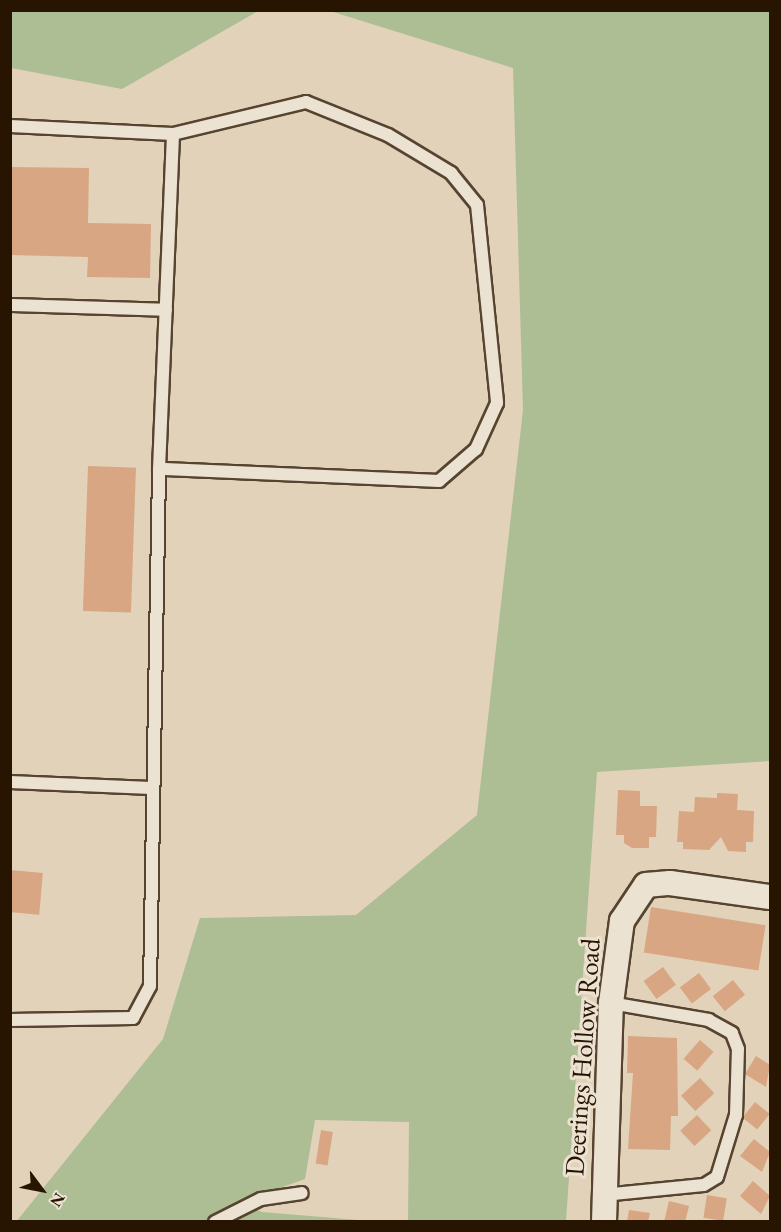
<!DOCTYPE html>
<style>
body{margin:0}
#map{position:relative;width:781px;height:1232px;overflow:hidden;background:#e2d2b9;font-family:"EB Garamond",serif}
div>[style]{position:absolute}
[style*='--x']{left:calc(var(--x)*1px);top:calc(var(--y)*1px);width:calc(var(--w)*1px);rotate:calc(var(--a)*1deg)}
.green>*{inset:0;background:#adbd94}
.building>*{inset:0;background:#d8a682;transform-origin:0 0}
.roads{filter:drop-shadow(2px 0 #564430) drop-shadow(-2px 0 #564430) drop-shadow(0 2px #564430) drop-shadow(0 -2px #564430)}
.lane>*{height:12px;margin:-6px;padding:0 6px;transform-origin:6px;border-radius:6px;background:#ece2d2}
.street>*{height:24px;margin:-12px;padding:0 12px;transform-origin:12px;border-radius:12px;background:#ece2d2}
span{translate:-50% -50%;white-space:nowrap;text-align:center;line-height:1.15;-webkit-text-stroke:6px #ece2d2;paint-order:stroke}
.street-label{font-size:27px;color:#271502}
.frame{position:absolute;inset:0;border:12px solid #271502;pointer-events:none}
.north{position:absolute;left:12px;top:1160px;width:60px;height:60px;-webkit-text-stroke:4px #ece2d2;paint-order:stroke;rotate:122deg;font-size:16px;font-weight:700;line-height:24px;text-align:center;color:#271502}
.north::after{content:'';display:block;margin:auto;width:21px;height:27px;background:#271502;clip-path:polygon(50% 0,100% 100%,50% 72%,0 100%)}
</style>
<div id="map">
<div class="green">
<div style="clip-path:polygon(10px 11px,11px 10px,258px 11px,122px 89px,11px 68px)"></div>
<div style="clip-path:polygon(330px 11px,770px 11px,770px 761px,597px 772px,566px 1221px,408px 1221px,409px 1122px,315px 1120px,305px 1179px,237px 1203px,262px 1212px,371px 1221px,16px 1222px,163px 1039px,200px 918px,356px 915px,477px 815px,523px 410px,513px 68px)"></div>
</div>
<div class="building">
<div style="clip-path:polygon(10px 167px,89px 168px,88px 223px,151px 224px,150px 278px,87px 277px,88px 257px,10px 255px)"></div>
<div style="left:88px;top:466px;width:48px;height:145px;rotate:2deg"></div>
<div style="clip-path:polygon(618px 790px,640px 791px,640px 806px,657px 806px,656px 837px,649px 837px,649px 848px,632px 848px,624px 843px,624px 835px,616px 835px)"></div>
<div style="clip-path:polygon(717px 793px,738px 794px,737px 810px,754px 811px,753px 842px,746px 842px,746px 852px,728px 851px,721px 837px,709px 850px,683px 849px,683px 842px,677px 842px,679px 811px,694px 812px,695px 797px,717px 798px)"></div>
<div style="left:10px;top:870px;width:33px;height:42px;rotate:5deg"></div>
<div style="left:651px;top:907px;width:116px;height:46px;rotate:9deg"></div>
<div style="left:663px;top:967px;width:22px;height:24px;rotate:54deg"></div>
<div style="left:699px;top:973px;width:20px;height:24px;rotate:53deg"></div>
<div style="left:733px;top:980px;width:19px;height:26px;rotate:51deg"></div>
<div style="clip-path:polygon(628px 1036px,677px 1038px,678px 1116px,671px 1116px,670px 1150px,628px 1149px,633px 1073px,627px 1073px)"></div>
<div style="left:700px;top:1040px;width:18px;height:25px;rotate:41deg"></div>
<div style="clip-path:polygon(756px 1056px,770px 1065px,766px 1087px,745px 1074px)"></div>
<div style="left:700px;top:1078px;width:21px;height:26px;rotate:47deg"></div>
<div style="left:755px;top:1102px;width:19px;height:20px;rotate:39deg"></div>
<div style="left:697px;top:1115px;width:21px;height:23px;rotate:47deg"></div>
<div style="left:321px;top:1130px;width:12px;height:34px;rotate:9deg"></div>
<div style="clip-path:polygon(754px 1139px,770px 1152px,762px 1172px,740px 1156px)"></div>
<div style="clip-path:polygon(753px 1181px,770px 1196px,761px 1214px,740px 1196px)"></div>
<div style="left:707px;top:1195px;width:20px;height:23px;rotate:9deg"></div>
<div style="clip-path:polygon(669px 1201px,689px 1206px,685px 1222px,664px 1222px)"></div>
<div style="clip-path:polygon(629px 1210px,650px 1213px,648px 1222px,627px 1222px)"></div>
</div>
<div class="roads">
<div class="lane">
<div style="--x:10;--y:126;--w:163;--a:2.8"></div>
<div style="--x:173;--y:134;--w:137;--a:-13.5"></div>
<div style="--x:306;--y:102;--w:88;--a:21.9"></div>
<div style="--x:388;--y:135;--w:74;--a:31.1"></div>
<div style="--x:451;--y:173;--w:41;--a:50.9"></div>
<div style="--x:477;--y:205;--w:199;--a:84.2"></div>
<div style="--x:497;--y:403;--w:51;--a:114.5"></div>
<div style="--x:476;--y:449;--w:49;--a:139.1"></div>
<div style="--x:439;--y:481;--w:280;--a:-177.5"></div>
<div style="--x:10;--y:305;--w:156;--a:1.8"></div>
<div style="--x:10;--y:782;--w:141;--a:2.4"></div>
<div style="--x:10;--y:1020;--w:123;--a:-0.9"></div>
<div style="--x:133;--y:1018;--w:36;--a:-62"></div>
<div style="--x:150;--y:986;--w:517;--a:-89"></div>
<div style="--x:159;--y:469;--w:335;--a:-87.6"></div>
<div style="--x:603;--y:1195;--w:101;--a:-5.7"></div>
<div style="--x:704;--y:1185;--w:15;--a:-32"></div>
<div style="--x:717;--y:1177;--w:65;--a:-73"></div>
<div style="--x:736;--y:1115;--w:66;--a:-88.3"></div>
<div style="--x:738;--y:1049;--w:17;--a:-111"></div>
<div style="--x:732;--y:1033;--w:26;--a:-151"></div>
<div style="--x:709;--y:1020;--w:99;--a:-170.2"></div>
<div style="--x:215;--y:1222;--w:51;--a:-26.6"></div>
<div style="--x:261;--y:1199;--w:41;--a:-8.3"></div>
</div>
<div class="street">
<div style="--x:604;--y:1222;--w:219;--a:-88.2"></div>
<div style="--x:611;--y:1003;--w:83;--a:-82.4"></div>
<div style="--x:622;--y:921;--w:43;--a:-56.3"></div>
<div style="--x:646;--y:885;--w:24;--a:-5"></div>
<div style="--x:670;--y:883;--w:101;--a:8"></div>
</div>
</div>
<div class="street-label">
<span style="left:582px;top:1057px;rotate:-86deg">Deerings Hollow Road</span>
</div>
<div class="frame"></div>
<div class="north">N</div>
</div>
